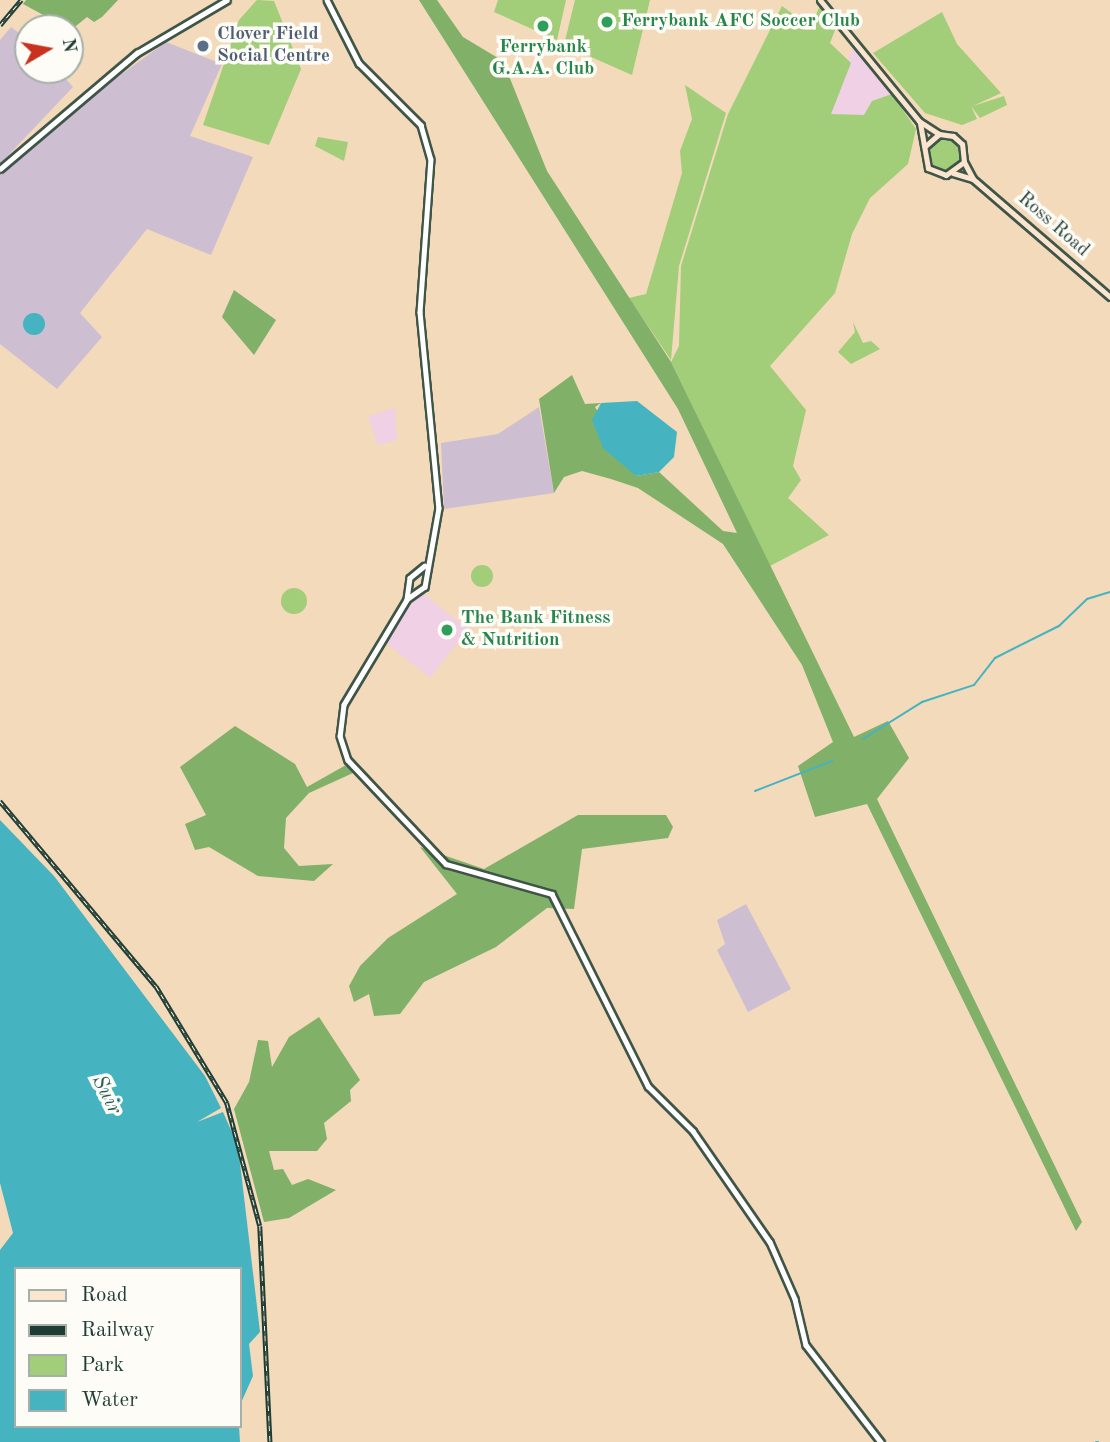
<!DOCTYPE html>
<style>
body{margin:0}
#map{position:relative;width:1110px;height:1442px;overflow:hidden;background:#f2daba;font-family:"Old Standard TT",serif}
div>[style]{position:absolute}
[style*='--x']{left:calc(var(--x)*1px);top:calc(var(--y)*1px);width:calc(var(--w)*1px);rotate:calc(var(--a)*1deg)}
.built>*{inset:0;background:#f0d0e5;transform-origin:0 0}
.industrial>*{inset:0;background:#cebed2}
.green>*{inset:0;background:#a2cd79}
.round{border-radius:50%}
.forest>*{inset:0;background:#81b069}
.water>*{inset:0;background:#45b3c0}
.stream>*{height:2px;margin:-1px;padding:0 1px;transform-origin:1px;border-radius:1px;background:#45b3c0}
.roads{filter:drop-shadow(2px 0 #3f5548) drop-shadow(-2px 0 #3f5548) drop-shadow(0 2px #3f5548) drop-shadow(0 -2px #3f5548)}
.tertiary>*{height:4.5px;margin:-2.25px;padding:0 2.25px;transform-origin:2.25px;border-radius:2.25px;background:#fff}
.secondary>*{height:5px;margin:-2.5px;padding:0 2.5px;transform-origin:2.5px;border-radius:2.5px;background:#fce5cf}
.rail>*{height:4.5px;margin-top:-2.25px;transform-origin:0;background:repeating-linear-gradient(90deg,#fdfcf7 0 5px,#1f3d34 0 10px);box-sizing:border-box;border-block:2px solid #1f3d34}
.dots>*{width:19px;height:19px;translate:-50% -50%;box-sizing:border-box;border:4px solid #fdfcf7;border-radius:50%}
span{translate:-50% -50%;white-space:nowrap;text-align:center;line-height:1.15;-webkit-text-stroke:7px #fdfcf7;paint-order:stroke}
.leisure-label{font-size:19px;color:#27864d;font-weight:700}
.left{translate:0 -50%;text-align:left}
.service-label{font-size:19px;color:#4e5e75;font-weight:700}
.street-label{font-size:19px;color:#1f3d34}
.water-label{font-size:21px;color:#2a605e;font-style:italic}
.legend{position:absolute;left:14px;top:1267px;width:228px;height:161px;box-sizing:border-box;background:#fdfcf7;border:2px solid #a4b0a9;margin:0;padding:9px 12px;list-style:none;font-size:21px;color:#1f3d34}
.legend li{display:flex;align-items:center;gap:14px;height:35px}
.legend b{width:35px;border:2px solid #a4b0a9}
.north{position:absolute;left:14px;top:14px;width:70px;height:70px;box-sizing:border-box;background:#fdfcf7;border:2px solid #a4b0a9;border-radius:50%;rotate:80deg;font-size:19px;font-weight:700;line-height:28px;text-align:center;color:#1f3d34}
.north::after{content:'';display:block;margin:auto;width:24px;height:32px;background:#c8321e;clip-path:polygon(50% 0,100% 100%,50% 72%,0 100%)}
</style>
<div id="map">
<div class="built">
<div style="clip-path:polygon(853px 45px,892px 94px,872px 101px,864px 115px,831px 114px)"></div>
<div style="clip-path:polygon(395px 408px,397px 440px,378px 445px,368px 416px)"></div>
<div style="left:421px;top:592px;width:60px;height:62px;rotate:38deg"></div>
</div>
<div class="industrial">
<div style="clip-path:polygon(11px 27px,28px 40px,28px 70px,58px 70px,73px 87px,0 164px,0 40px)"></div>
<div style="clip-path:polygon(166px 42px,222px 64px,190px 136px,253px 157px,211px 255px,147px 229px,80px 313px,102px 337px,57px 389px,0 344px,0 174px,82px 103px)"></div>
<div style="clip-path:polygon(539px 407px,554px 493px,444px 509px,441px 443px,498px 434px)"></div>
<div style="clip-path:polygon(746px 904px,791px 989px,748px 1012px,717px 950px,725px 944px,717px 920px)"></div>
</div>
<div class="green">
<div style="clip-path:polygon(257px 0,274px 1px,301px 69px,269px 145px,203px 125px,239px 20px)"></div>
<div style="clip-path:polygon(498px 0,566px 0,557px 40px,494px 12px)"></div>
<div style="clip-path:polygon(575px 0,650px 0,632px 75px,564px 45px)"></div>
<div style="clip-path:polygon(821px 4px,837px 25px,830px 43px,851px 63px,831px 114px,864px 115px,872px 101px,892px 94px,916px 129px,908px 164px,870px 198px,852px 234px,835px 293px,770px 366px,806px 410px,793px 466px,801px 480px,788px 498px,829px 535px,770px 566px,671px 362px,679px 346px,681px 266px,728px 114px,782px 6px,810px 27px)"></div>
<div style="clip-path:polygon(942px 12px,957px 44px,1001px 93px,973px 106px,1004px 96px,1007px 105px,980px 118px,971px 106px,977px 119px,962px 125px,925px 113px,873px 53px)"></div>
<div style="clip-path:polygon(685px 85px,726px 113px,679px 266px,671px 360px,629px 298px,646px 294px,682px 173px,680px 151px,692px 119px)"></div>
<div class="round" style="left:928px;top:136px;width:34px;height:34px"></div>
<div style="clip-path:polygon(318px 137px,348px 142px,344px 161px,315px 146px)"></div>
<div style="clip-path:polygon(853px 322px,863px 343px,871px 341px,880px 349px,851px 364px,838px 352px,855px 332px)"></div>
<div class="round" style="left:471px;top:565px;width:22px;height:22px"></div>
<div class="round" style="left:281px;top:588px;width:26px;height:26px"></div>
</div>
<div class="forest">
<div style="clip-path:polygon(26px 0,118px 0,102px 17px,94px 22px,87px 17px,71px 30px,23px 4px)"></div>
<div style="clip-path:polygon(419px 0,437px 0,463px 37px,503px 61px,547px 171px,671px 362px,854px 737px,888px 721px,909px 758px,877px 799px,1082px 1222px,1076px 1231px,867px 804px,815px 817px,798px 766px,833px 742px,802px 665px,723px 544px,638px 488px,611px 479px,582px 471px,564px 477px,554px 493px,539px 399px,572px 375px,585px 404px,601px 403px,595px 407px,636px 476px,659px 472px,723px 531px,737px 533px,678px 409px)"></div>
<div style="clip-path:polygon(234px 290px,276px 320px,254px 355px,222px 317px)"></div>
<div style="clip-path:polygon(235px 726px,295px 764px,307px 787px,346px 765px,353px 773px,309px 793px,286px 818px,284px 848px,299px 866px,333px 864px,314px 881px,258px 876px,209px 847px,195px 850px,185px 824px,206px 815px,180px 767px)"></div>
<div style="clip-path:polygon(578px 815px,666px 815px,673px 827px,668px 838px,582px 849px,574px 909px,547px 908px,496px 947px,424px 982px,400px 1014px,374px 1016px,369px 994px,354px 1002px,349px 986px,360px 966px,388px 938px,457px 894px,420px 847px,484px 869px)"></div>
<div style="clip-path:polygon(319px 1017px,360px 1080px,350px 1090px,351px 1101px,324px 1123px,327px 1139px,317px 1151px,269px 1151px,274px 1170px,283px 1169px,292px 1185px,308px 1179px,336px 1190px,289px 1218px,264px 1222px,234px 1109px,249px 1082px,258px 1040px,268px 1041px,272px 1067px,289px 1037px)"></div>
</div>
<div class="water">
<div class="round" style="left:23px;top:313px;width:22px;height:22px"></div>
<div style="clip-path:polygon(637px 401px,677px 432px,674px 457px,659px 472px,636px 476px,603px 448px,592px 420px,601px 403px)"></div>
<div style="clip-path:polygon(0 820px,54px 876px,205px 1076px,221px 1108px,197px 1122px,223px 1112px,238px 1146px,260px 1332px,249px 1344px,253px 1376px,240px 1405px,240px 1269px,16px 1269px,16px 1426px,239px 1426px,240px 1442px,0 1442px,0 1250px,13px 1233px,0 1183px)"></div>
</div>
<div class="stream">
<div style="--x:863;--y:739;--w:70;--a:-32.1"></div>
<div style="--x:922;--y:702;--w:55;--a:-18.1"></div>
<div style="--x:974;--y:685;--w:34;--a:-52"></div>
<div style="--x:995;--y:658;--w:72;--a:-26.6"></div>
<div style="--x:1059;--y:626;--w:39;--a:-44"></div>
<div style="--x:1087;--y:599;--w:24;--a:-17"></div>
<div style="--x:755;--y:791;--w:83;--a:-21.3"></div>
<div style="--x:1096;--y:1442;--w:2;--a:0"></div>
</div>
<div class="roads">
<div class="tertiary">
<div style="--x:327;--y:0;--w:71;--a:63.1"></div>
<div style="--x:359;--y:63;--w:88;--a:45"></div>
<div style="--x:421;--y:125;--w:35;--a:74"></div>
<div style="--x:431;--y:159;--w:153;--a:94.1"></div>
<div style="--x:420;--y:312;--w:197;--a:84.5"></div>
<div style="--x:439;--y:508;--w:80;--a:100"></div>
<div style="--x:425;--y:587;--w:21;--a:145"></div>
<div style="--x:0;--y:169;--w:180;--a:-40.3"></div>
<div style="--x:137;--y:53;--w:104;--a:-30.5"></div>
<div style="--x:425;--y:566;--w:19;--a:141"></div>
<div style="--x:410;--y:578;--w:22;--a:98"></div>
<div style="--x:407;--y:600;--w:122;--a:121"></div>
<div style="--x:344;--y:705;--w:31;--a:97"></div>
<div style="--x:340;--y:736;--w:25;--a:72"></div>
<div style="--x:348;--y:760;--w:143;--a:46.7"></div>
<div style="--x:446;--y:864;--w:110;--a:15.8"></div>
<div style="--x:552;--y:894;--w:215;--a:63.4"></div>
<div style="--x:648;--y:1086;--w:64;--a:45"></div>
<div style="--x:693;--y:1131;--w:135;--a:55.3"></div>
<div style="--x:770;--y:1242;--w:62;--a:66.3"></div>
<div style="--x:795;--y:1299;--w:47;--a:76.6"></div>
<div style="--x:806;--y:1345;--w:123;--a:52.3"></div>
</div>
<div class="secondary">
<div style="--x:820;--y:0;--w:156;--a:50.7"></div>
<div style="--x:919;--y:121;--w:24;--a:33"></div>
<div style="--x:920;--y:123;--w:46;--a:79.9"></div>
<div style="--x:928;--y:168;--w:19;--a:21"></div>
<div style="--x:946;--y:175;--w:22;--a:-36"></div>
<div style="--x:964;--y:162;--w:18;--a:-96"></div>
<div style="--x:962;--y:144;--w:12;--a:-138"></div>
<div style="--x:953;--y:136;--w:14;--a:-172"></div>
<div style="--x:939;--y:134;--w:18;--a:139"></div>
<div style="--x:964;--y:162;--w:19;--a:62"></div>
<div style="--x:973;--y:179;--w:181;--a:40.7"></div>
<div style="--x:953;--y:173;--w:21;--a:17"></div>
</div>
</div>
<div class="rail">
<div style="--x:0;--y:25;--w:33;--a:-50"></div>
<div style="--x:0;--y:801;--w:242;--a:49.9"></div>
<div style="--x:156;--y:986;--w:137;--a:58.7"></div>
<div style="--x:227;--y:1103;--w:127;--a:75"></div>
<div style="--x:260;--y:1226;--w:216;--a:87.3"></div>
</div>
<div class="dots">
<div style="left:607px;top:22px;background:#2e9e5b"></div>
<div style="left:543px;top:26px;background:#2e9e5b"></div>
<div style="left:203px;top:46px;background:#5c6f8a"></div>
<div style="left:447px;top:630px;background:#2e9e5b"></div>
</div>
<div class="leisure-label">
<span class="left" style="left:621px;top:22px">Ferrybank AFC Soccer Club</span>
<span style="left:543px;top:59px">Ferrybank<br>G.A.A. Club</span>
<span class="left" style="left:461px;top:630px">The Bank Fitness<br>&amp; Nutrition</span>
</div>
<div class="service-label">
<span class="left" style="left:217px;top:46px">Clover Field<br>Social Centre</span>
</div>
<div class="street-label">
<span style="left:1053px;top:225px;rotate:41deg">Ross Road</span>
</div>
<div class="water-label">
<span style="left:106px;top:1095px;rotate:63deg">Suir</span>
</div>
<ul class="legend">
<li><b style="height:9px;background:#fce5cf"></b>Road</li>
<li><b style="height:9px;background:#1f3d34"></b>Railway</li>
<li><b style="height:19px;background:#a2cd79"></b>Park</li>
<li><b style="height:19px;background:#45b3c0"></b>Water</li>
</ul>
<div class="north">N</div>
</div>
